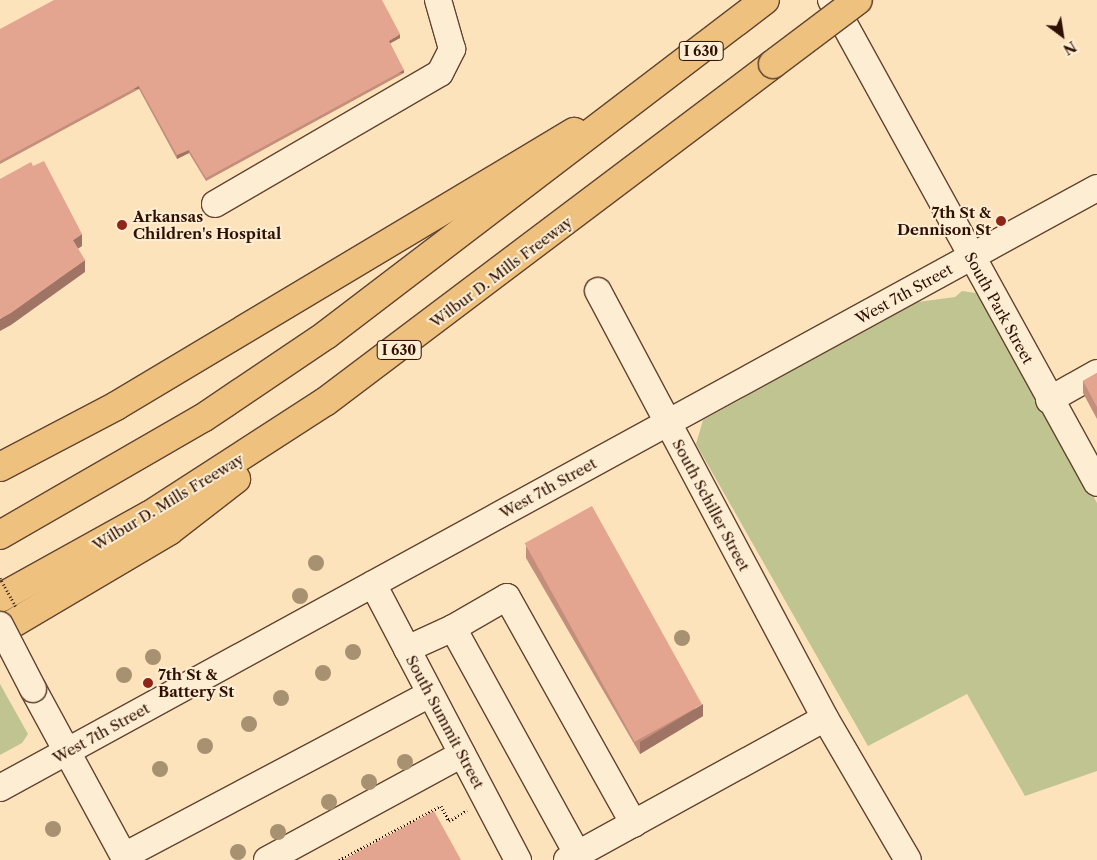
<!DOCTYPE html>
<style>
body{margin:0}
#map{position:relative;width:1097px;height:860px;overflow:hidden;background:#fce3bc;font-family:"Libre Caslon Text",serif}
div>[style]{position:absolute}
[style*='--x']{left:calc(var(--x)*1px);top:calc(var(--y)*1px);width:calc(var(--w)*1px);rotate:calc(var(--a)*1deg)}
.green>*{inset:0;background:#bfc491}
.path>*{height:3px;margin-top:-1.5px;transform-origin:0;background:repeating-linear-gradient(90deg,#2e0f01 0 1px,transparent 0 3.5px)}
.roads{filter:drop-shadow(1px 0 #624430) drop-shadow(-1px 0 #624430) drop-shadow(0 1px #624430) drop-shadow(0 -1px #624430)}
.minor>*{height:26px;margin:-13px;padding:0 13px;transform-origin:13px;border-radius:13px;background:#fdedd3}
.highway>*{height:28px;margin:-14px;padding:0 14px;transform-origin:14px;border-radius:14px;background:#eec27e}
.path-bridge>*{height:3px;margin-top:-1.5px;transform-origin:0;background:repeating-linear-gradient(90deg,#2e0f01 0 1px,transparent 0 3.5px)}
.bridges{filter:drop-shadow(1px 0 #624430) drop-shadow(-1px 0 #624430) drop-shadow(0 1px #624430) drop-shadow(0 -1px #624430)}
.minor-bridge>*{height:26px;margin:-13px;padding:0 13px;transform-origin:13px;border-radius:13px;background:#fdedd3}
.highway-bridge>*{height:28px;margin:-14px;padding:0 14px;transform-origin:14px;border-radius:14px;background:#eec27e}
.trees>*{width:16px;height:16px;margin:-8px;border-radius:50%;background:#a79171}
.wall>*{inset:0;background:#c38e7b}
.shaded-wall>*{inset:0;background:#9f7464;transform-origin:0 0}
.building>*{inset:0;background:#e3a58f;transform-origin:0 0}
.dots>*{width:14px;height:14px;translate:-50% -50%;box-sizing:border-box;border:2px solid #fdedd3;border-radius:50%}
span{translate:-50% -50%;white-space:nowrap;text-align:center;line-height:1.15;-webkit-text-stroke:4px #fdedd3;paint-order:stroke}
.shield-label span{padding:1px 4px;background:#fdedd3;border:1px solid;border-radius:4px;-webkit-text-stroke-width:0}
.shield-label{font-size:14px;color:#2e0f01;font-weight:700}
.poi-label{font-size:15px;color:#2e0f01;font-weight:700}
.right{translate:-100% -50%;text-align:right}
.left{translate:0 -50%;text-align:left}
.street-label{font-size:15px;color:#2e0f01}
.north{position:absolute;left:1037px;top:10px;width:50px;height:50px;-webkit-text-stroke:4px #fdedd3;paint-order:stroke;rotate:149deg;font-size:14px;font-weight:700;line-height:20px;text-align:center;color:#2e0f01}
.north::after{content:'';display:block;margin:auto;width:18px;height:22px;background:#2e0f01;clip-path:polygon(50% 0,100% 100%,50% 72%,0 100%)}
</style>
<div id="map">
<div class="green">
<div style="clip-path:polygon(962px 291px,976px 293px,991px 305px,1097px 503px,1097px 771px,1025px 796px,967px 694px,868px 746px,696px 444px,703px 420px,918px 302px,955px 297px)"></div>
<div style="clip-path:polygon(0 684px,28px 734px,22px 743px,0 755px)"></div>
</div>
<div class="path">
<div style="--x:339;--y:860;--w:115;--a:-27.9"></div>
<div style="--x:441;--y:806;--w:17;--a:62"></div>
<div style="--x:449;--y:821;--w:21;--a:-31"></div>
</div>
<div class="roads">
<div class="minor">
<div style="--x:831;--y:0;--w:551;--a:61.16"></div>
<div style="--x:215;--y:204;--w:260;--a:-30.2"></div>
<div style="--x:440;--y:73;--w:27;--a:-63"></div>
<div style="--x:452;--y:49;--w:51;--a:-105.9"></div>
<div style="--x:598;--y:291;--w:484;--a:62"></div>
<div style="--x:1049;--y:400;--w:55;--a:-29.4"></div>
<div style="--x:373;--y:584;--w:312;--a:62.3"></div>
<div style="--x:453;--y:628;--w:62;--a:-29.9"></div>
<div style="--x:507;--y:597;--w:260;--a:60.8"></div>
<div style="--x:407;--y:649;--w:51;--a:-24.5"></div>
<div style="--x:453;--y:628;--w:258;--a:61.2"></div>
<div style="--x:33;--y:689;--w:195;--a:61.5"></div>
<div style="--x:0;--y:788;--w:1250;--a:-28.68"></div>
<div style="--x:124;--y:856;--w:346;--a:-27.9"></div>
<div style="--x:267;--y:860;--w:222;--a:-28.5"></div>
<div style="--x:567;--y:860;--w:294;--a:-28.8"></div>
<div style="--x:825;--y:718;--w:164;--a:59.7"></div>
</div>
<div class="highway">
<div style="--x:0;--y:467;--w:131;--a:-27.7"></div>
<div style="--x:116;--y:406;--w:534;--a:-30.89"></div>
<div style="--x:0;--y:535;--w:234;--a:-30"></div>
<div style="--x:203;--y:418;--w:148;--a:-34"></div>
<div style="--x:326;--y:335;--w:552;--a:-37.35"></div>
<div style="--x:0;--y:598;--w:171;--a:-29"></div>
<div style="--x:150;--y:515;--w:208;--a:-32.9"></div>
<div style="--x:325;--y:402;--w:561;--a:-37.03"></div>
<div style="--x:0;--y:631;--w:196;--a:-30.6"></div>
<div style="--x:169;--y:531;--w:85;--a:-37.8"></div>
</div>
</div>
<div class="path-bridge">
<div style="--x:0;--y:578;--w:33;--a:61"></div>
</div>
<div class="bridges">
<div class="minor-bridge">
<div style="--x:0;--y:625;--w:72;--a:62.7"></div>
</div>
<div class="highway-bridge">
<div style="--x:773;--y:64;--w:106;--a:-37"></div>
</div>
</div>
<div class="trees">
<div style="left:316px;top:563px"></div>
<div style="left:300px;top:596px"></div>
<div style="left:682px;top:638px"></div>
<div style="left:353px;top:652px"></div>
<div style="left:153px;top:657px"></div>
<div style="left:323px;top:673px"></div>
<div style="left:124px;top:675px"></div>
<div style="left:281px;top:698px"></div>
<div style="left:249px;top:724px"></div>
<div style="left:205px;top:746px"></div>
<div style="left:405px;top:762px"></div>
<div style="left:160px;top:769px"></div>
<div style="left:369px;top:782px"></div>
<div style="left:329px;top:802px"></div>
<div style="left:53px;top:829px"></div>
<div style="left:278px;top:832px"></div>
<div style="left:238px;top:852px"></div>
</div>
<div class="wall">
<div style="clip-path:polygon(0 29px,400px 38px,390px 43px,404px 73px,206px 181px,189px 153px,177px 159px,139px 89px,0 164px)"></div>
<div style="clip-path:polygon(1097px 373px,1097px 419px,1083px 393px,1083px 381px)"></div>
<div style="clip-path:polygon(526px 546px,703px 716px,640px 754px,526px 558px)"></div>
</div>
<div class="shaded-wall">
<div style="clip-path:polygon(400px 34px,400px 38px,389px 44px,389px 41px)"></div>
<div style="left:404px;top:70px;width:3px;height:226px;rotate:90deg"></div>
<div style="left:139px;top:86px;width:3px;height:158px;rotate:90deg"></div>
<div style="clip-path:polygon(189px 150px,189px 153px,177px 159px,177px 155px)"></div>
<div style="clip-path:polygon(82px 234px,82px 246px,73px 252px,73px 240px)"></div>
<div style="clip-path:polygon(85px 260px,85px 272px,11px 325px,0 331px,0 319px)"></div>
<div style="clip-path:polygon(703px 704px,703px 716px,640px 754px,640px 742px)"></div>
</div>
<div class="building">
<div style="clip-path:polygon(54px 0,382px 0,400px 34px,389px 41px,404px 70px,206px 178px,189px 150px,177px 155px,139px 86px,0 161px,0 29px)"></div>
<div style="clip-path:polygon(44px 161px,82px 234px,73px 240px,85px 260px,11px 313px,0 319px,0 179px,31px 162px,33px 166px)"></div>
<div style="clip-path:polygon(1097px 373px,1097px 407px,1083px 381px)"></div>
<div style="left:592px;top:506px;width:227px;height:77px;rotate:61deg"></div>
<div style="clip-path:polygon(434px 811px,461px 860px,343px 860px)"></div>
</div>
<div class="dots">
<div style="left:1001px;top:221px;background:#8f2418"></div>
<div style="left:122px;top:225px;background:#8f2418"></div>
<div style="left:148px;top:683px;background:#8f2418"></div>
</div>
<div class="shield-label">
<span style="left:701px;top:51px">I 630</span>
<span style="left:399px;top:350px">I 630</span>
</div>
<div class="poi-label">
<span class="right" style="left:991px;top:221px">7th St &amp;<br>Dennison St</span>
<span class="left" style="left:133px;top:225px">Arkansas<br>Children's Hospital</span>
<span class="left" style="left:158px;top:683px">7th St &amp;<br>Battery St</span>
</div>
<div class="street-label">
<span style="left:501px;top:272px;rotate:-37deg">Wilbur D. Mills Freeway</span>
<span style="left:904px;top:294px;rotate:-29deg">West 7th Street</span>
<span style="left:999px;top:308px;rotate:61deg">South Park Street</span>
<span style="left:548px;top:488px;rotate:-29deg">West 7th Street</span>
<span style="left:168px;top:502px;rotate:-31deg">Wilbur D. Mills Freeway</span>
<span style="left:711px;top:505px;rotate:62deg">South Schiller Street</span>
<span style="left:445px;top:722px;rotate:62deg">South Summit Street</span>
<span style="left:101px;top:733px;rotate:-29deg">West 7th Street</span>
</div>
<div class="north">N</div>
</div>
